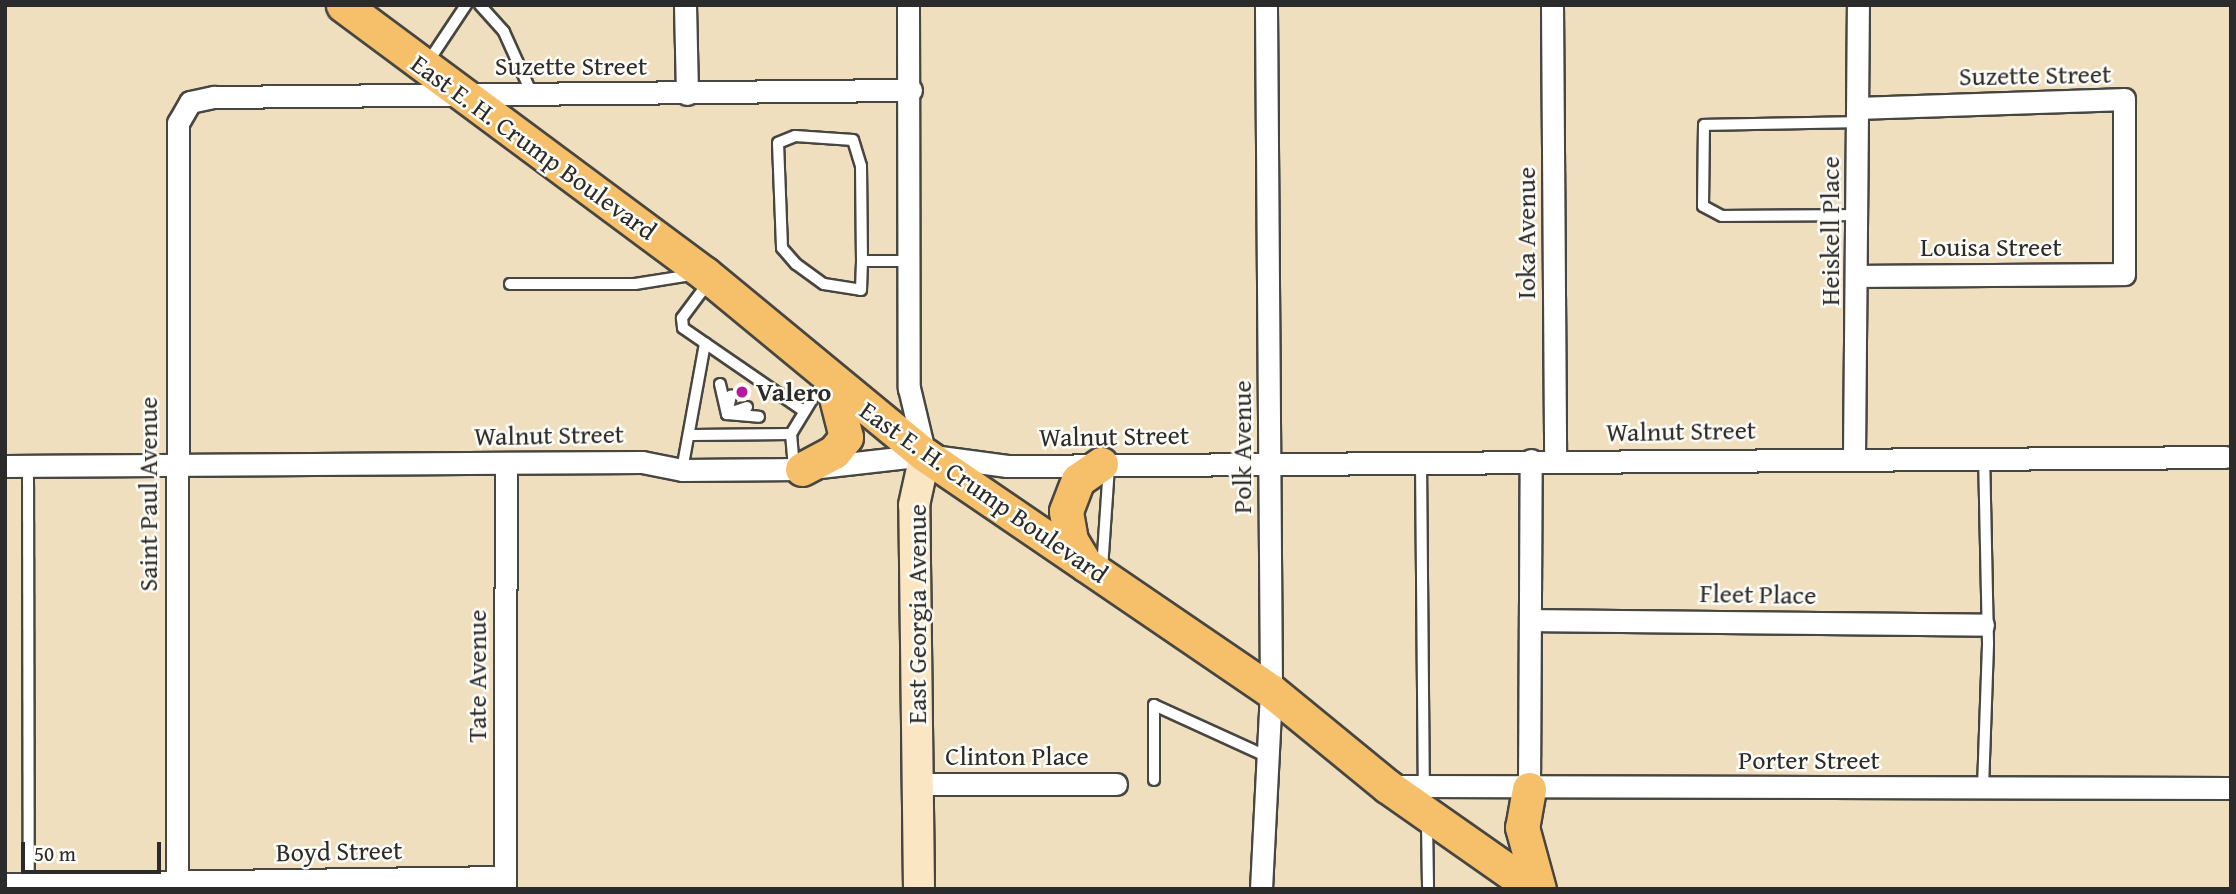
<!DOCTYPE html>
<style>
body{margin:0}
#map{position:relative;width:2236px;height:894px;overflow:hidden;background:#efdfbf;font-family:"Gentium Book Plus",serif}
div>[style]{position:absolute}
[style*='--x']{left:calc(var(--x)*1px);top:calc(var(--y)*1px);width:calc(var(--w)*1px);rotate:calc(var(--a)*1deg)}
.roads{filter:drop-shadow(2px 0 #484641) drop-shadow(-2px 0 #484641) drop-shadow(0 2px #484641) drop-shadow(0 -2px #484641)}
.lane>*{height:10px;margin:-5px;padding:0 5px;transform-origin:5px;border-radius:5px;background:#fff}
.street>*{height:21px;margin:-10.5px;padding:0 10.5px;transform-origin:10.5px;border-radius:10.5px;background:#fff}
.secondary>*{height:30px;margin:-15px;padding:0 15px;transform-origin:15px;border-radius:15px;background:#fbe6c4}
.primary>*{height:33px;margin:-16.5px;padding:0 16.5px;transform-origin:16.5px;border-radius:16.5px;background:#f6c06b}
.dots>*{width:19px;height:19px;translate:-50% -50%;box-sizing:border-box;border:4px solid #fdfcf7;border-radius:50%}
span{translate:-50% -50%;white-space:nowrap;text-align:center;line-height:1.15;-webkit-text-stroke:5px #fdfcf7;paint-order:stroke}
.street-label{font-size:26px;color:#2b2b2b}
.poi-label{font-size:26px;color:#2b2b2b;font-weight:700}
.left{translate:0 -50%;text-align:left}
.frame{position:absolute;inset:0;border:7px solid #2b2b2b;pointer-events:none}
.scale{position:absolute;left:21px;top:842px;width:140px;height:32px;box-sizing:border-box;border:4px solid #2b2b2b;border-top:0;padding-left:9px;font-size:21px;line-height:24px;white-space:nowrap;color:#2b2b2b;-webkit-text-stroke:5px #fdfcf7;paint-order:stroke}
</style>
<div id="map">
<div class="roads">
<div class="lane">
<div style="--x:480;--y:5;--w:36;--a:48"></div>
<div style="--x:504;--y:32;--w:68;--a:65.7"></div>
<div style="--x:428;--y:62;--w:69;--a:-56.3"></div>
<div style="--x:1859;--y:122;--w:155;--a:178.9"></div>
<div style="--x:1704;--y:125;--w:81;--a:90.7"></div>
<div style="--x:1703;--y:206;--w:21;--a:28"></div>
<div style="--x:1722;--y:216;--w:137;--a:-0.4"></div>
<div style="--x:862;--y:261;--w:95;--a:-90.6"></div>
<div style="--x:861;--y:166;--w:27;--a:-107"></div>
<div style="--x:853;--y:140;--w:58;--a:-176.1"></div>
<div style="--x:795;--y:136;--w:18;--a:158"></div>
<div style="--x:778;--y:143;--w:105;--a:87.8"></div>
<div style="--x:782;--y:248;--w:21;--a:49"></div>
<div style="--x:796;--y:264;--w:34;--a:36"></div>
<div style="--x:824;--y:284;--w:37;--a:9"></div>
<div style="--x:861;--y:290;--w:29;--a:-88"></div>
<div style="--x:862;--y:261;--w:49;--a:0"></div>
<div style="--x:708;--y:283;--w:44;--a:126.6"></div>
<div style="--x:682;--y:318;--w:10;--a:84"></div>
<div style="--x:683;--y:328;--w:143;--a:34.5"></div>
<div style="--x:510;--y:284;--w:125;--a:0"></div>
<div style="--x:635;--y:284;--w:58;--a:-9"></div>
<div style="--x:720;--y:384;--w:31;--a:77"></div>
<div style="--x:727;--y:414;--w:19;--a:-78"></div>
<div style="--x:747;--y:407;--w:21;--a:161"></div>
<div style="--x:727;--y:414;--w:32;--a:5"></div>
<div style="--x:693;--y:435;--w:98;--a:-0.6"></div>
<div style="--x:1421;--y:461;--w:325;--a:89.5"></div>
<div style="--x:28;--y:466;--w:420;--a:89.9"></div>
<div style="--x:794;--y:468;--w:34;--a:-95"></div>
<div style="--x:791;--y:434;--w:63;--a:-58.6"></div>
<div style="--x:682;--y:470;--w:129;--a:-79.7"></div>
<div style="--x:1102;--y:569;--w:102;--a:-86.1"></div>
<div style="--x:1154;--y:780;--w:75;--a:-90"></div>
<div style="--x:1154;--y:705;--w:125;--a:24.5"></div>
<div style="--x:1983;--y:788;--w:145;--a:-88"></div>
<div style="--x:1988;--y:643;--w:186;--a:-91.2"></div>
<div style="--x:1427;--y:822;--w:67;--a:89.1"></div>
</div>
<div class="street">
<div style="--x:685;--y:5;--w:89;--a:88.7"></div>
<div style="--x:908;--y:5;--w:383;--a:89.9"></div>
<div style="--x:909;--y:388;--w:69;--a:76.6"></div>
<div style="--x:1552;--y:5;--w:455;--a:89.6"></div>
<div style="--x:1859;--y:276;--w:265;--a:-0.4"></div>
<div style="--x:2124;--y:274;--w:175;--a:-90"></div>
<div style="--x:2124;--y:99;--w:265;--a:178.1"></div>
<div style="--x:1854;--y:457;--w:452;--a:-89.5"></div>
<div style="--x:5;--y:466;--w:637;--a:-0.36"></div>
<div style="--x:642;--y:462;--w:41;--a:11.3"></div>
<div style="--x:682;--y:470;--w:120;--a:-0.5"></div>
<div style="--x:802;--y:469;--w:124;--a:-6.5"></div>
<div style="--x:925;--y:455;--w:83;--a:7.6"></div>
<div style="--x:1007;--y:466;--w:1218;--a:-0.42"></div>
<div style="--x:1532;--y:620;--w:451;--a:0.6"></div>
<div style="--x:917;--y:784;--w:199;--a:0"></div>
<div style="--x:1389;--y:786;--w:842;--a:0.14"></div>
<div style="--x:1529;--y:789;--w:329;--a:-89.7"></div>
<div style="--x:5;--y:884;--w:500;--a:-0.8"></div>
<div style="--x:177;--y:889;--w:766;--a:-89.93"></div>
<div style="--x:178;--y:123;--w:24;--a:-60"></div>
<div style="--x:190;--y:102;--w:25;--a:-12"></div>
<div style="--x:214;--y:97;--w:697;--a:-0.58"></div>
<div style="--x:505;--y:889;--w:426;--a:-89.9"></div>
<div style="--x:1261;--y:889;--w:198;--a:-87.1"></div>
<div style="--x:1271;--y:691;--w:686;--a:-90.42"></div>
</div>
<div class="secondary">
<div style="--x:919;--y:889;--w:384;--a:-90.7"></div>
<div style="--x:914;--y:505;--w:51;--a:-77.6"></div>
</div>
<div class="primary">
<div style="--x:343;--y:5;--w:450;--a:36.6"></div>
<div style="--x:704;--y:273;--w:286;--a:39.5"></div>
<div style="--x:925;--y:455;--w:419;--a:34.3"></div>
<div style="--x:1271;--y:691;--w:150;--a:39.3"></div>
<div style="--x:1387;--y:786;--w:179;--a:35"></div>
<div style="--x:802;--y:469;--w:36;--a:-28"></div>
<div style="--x:834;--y:452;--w:19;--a:-51"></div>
<div style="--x:846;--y:437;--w:57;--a:-104.3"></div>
<div style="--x:1086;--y:565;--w:29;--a:-121"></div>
<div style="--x:1071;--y:540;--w:29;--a:-100"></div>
<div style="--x:1066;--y:511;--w:33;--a:-69"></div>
<div style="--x:1078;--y:480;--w:28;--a:-35"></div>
<div style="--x:1529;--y:789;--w:39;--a:100"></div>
<div style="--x:1522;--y:827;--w:64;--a:74.7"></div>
</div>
</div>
<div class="dots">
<div style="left:742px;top:392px;background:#b5179e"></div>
</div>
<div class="street-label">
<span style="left:571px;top:66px">Suzette Street</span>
<span style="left:2035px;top:75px;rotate:-1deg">Suzette Street</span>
<span style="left:534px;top:147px;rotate:36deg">East E. H. Crump Boulevard</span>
<span style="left:1830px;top:231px;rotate:-90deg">Heiskell Place</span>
<span style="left:1526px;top:233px;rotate:-90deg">Ioka Avenue</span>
<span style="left:1991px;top:247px">Louisa Street</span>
<span style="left:1681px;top:431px;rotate:-1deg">Walnut Street</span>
<span style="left:549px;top:435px;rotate:-1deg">Walnut Street</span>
<span style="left:1114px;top:436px;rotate:-1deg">Walnut Street</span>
<span style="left:1242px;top:447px;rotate:-90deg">Polk Avenue</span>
<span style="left:984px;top:492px;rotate:35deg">East E. H. Crump Boulevard</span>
<span style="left:148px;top:494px;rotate:-90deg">Saint Paul Avenue</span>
<span style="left:1758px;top:594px;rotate:1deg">Fleet Place</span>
<span style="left:917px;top:614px;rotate:-90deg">East Georgia Avenue</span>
<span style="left:477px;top:676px;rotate:-90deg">Tate Avenue</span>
<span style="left:1017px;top:756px">Clinton Place</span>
<span style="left:1809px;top:760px">Porter Street</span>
<span style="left:339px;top:851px;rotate:-1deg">Boyd Street</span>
</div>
<div class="poi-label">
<span class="left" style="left:756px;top:392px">Valero</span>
</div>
<div class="frame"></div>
<div class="scale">50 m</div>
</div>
